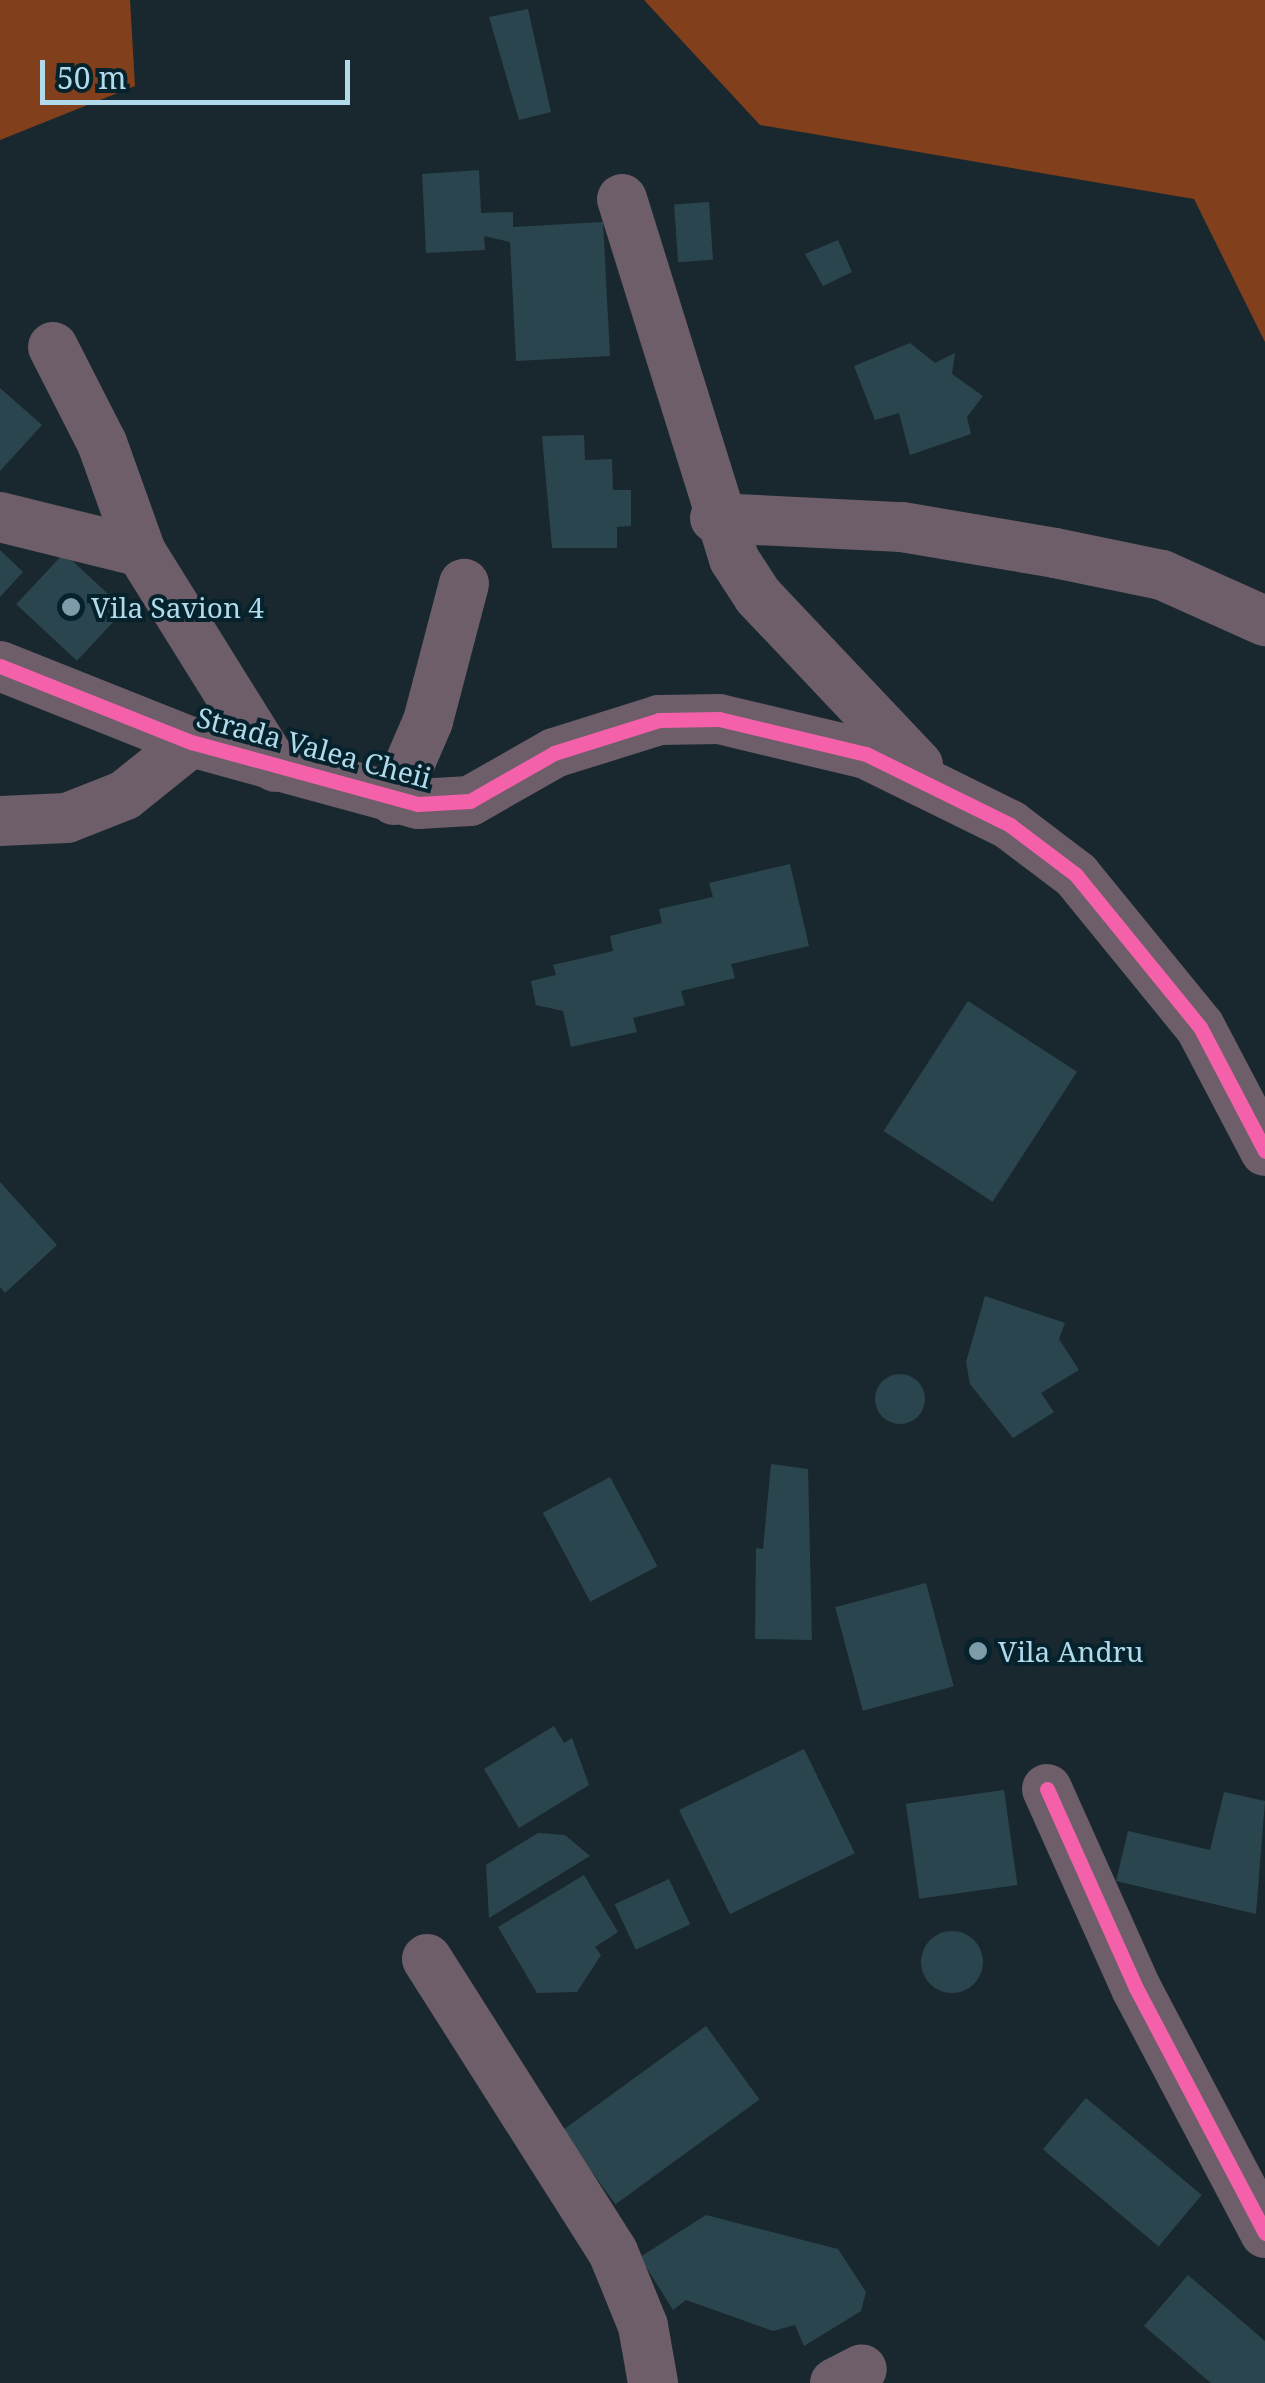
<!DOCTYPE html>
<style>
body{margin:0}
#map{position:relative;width:1265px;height:2383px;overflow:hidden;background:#19282e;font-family:"Noto Serif",serif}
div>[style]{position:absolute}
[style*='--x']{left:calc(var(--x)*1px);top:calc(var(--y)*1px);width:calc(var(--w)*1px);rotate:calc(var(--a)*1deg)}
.forest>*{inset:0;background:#813f1b}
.building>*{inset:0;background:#2b454e;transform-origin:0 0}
.round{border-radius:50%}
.minor>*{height:50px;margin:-25px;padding:0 25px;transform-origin:25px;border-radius:25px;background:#6e5e69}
.cycleway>*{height:15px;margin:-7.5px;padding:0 7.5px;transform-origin:7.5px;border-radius:7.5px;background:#f560ab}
.dots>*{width:28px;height:28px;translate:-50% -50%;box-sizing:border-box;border:5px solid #05222d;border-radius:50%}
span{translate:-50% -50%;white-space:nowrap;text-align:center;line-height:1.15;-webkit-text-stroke:8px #05222d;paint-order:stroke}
.poi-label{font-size:28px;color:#b1daeb}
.left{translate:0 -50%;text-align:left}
.street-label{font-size:28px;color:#b1daeb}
.scale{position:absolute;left:40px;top:60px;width:310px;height:45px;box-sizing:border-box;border:5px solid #b1daeb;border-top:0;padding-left:12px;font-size:30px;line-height:35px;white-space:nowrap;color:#b1daeb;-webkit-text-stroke:8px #05222d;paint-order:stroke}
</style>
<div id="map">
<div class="forest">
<div style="clip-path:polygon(0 0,130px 0,135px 86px,0 140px)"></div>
<div style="clip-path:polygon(644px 0,1265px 0,1265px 342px,1194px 199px,760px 125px)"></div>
</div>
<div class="building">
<div style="clip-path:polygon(528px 9px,551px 112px,519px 120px,489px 17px)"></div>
<div style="clip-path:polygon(479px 170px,481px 213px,513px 212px,513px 227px,603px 222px,610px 356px,516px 361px,510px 242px,484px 236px,485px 250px,426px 253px,422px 174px)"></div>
<div style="left:709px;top:202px;width:58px;height:35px;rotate:86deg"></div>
<div style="clip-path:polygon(838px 240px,852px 272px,823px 286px,805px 254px)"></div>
<div style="clip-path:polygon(910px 343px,935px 363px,955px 353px,952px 374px,983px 396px,967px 417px,971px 434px,910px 455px,899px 413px,875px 420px,854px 366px)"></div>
<div style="clip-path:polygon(0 388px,42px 425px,0 471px)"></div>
<div style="clip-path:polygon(584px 435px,585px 460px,612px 459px,613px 490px,631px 490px,631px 526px,617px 527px,617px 548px,552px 548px,542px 436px)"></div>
<div style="clip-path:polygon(0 550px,23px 572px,0 597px)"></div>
<div style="left:64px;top:553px;width:83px;height:70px;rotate:43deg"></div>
<div style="clip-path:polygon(790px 864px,809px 946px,731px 964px,735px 978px,681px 991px,685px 1005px,633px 1018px,637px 1032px,571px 1047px,563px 1011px,536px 1005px,531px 981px,556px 975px,553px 965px,613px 951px,610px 936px,662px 923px,659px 909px,713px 897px,709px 883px)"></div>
<div style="left:968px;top:1001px;width:130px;height:155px;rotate:33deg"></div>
<div style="clip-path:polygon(0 1182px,57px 1245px,5px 1293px,0 1287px)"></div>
<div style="clip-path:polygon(985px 1296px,1065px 1323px,1059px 1339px,1079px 1370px,1041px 1393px,1054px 1412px,1013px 1438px,970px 1384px,966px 1362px)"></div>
<div class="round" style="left:875px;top:1374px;width:50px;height:50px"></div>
<div style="clip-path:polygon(771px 1464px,808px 1469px,812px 1640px,755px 1639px,756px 1548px,763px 1549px)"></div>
<div style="left:610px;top:1477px;width:101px;height:76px;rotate:62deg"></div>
<div style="left:926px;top:1583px;width:107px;height:94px;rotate:75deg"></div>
<div style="clip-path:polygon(554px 1726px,564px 1743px,572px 1738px,589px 1785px,519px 1828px,484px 1769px)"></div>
<div style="left:804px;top:1749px;width:116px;height:139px;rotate:64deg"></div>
<div style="left:1004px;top:1790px;width:96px;height:99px;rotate:82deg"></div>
<div style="clip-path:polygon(1224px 1792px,1265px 1801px,1256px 1914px,1116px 1881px,1128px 1831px,1210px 1850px)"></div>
<div style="clip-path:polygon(538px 1833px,565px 1835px,590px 1856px,489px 1918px,486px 1865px)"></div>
<div style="clip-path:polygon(584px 1875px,618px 1932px,595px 1947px,601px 1955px,577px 1992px,537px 1993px,498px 1927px)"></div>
<div style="left:669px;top:1879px;width:50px;height:60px;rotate:65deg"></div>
<div class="round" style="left:921px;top:1931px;width:62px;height:62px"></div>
<div style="left:706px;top:2026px;width:91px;height:178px;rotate:54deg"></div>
<div style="left:1086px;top:2098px;width:151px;height:67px;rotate:40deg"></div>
<div style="clip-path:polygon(706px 2215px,838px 2249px,866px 2292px,861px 2311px,804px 2346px,795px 2325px,773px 2331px,686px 2300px,673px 2310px,640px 2257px)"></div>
<div style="clip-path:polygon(1188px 2275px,1265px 2341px,1265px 2383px,1211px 2383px,1144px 2326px)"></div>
</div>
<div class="minor">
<div style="--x:622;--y:199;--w:377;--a:72.7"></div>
<div style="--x:734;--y:559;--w:44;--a:57"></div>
<div style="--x:758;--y:596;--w:233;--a:46.6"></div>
<div style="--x:53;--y:347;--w:108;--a:63"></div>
<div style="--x:102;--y:443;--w:116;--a:70.3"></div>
<div style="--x:141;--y:552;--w:253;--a:58.1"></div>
<div style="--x:0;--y:517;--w:145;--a:13.9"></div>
<div style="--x:715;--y:518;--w:187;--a:2.8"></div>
<div style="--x:902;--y:527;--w:155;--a:9.6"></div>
<div style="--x:1055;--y:553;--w:109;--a:11.6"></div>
<div style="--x:1162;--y:575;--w:113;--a:24.1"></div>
<div style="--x:0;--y:666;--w:206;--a:21.7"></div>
<div style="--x:191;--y:742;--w:235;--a:15.3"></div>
<div style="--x:418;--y:804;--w:52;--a:-3.3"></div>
<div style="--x:470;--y:801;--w:97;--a:-29.7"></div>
<div style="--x:554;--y:753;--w:110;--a:-17.4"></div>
<div style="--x:659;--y:720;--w:60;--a:-1"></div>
<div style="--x:719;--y:719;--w:151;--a:13.4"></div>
<div style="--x:866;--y:754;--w:161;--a:26.2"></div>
<div style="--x:1010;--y:825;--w:83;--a:37.1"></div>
<div style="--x:1076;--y:875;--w:196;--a:50.8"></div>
<div style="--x:1200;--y:1027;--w:140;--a:62.3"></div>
<div style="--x:394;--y:800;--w:86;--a:-66.7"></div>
<div style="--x:428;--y:721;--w:142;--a:-75.3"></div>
<div style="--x:0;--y:821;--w:67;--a:-2.6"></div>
<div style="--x:67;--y:818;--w:62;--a:-21.6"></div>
<div style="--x:125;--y:795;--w:85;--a:-38.8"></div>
<div style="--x:1047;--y:1789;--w:218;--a:65.9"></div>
<div style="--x:1136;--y:1988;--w:277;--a:62.2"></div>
<div style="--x:427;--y:1959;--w:347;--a:57.6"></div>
<div style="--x:613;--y:2252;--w:80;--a:67.9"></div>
<div style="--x:643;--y:2326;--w:58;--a:80"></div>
<div style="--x:835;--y:2383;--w:30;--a:-27"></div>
</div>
<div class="cycleway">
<div style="--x:0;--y:666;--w:206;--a:21.7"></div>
<div style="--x:191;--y:742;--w:235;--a:15.3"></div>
<div style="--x:418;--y:804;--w:52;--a:-3.3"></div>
<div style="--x:470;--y:801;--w:97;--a:-29.7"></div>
<div style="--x:554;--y:753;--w:110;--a:-17.4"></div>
<div style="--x:659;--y:720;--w:60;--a:-1"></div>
<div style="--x:719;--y:719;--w:151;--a:13.4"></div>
<div style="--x:866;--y:754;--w:161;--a:26.2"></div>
<div style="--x:1010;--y:825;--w:83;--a:37.1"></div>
<div style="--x:1076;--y:875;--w:196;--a:50.8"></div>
<div style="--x:1200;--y:1027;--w:140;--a:62.3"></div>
<div style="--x:1047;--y:1789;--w:218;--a:65.9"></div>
<div style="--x:1136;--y:1988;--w:277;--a:62.2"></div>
</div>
<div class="dots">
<div style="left:71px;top:607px;background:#7c9ca9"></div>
<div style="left:978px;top:1651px;background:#7c9ca9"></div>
</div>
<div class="poi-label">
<span class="left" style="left:91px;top:607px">Vila Savion 4</span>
<span class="left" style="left:998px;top:1651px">Vila Andru</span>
</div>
<div class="street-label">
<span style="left:314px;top:747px;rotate:15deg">Strada Valea Cheii</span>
</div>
<div class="scale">50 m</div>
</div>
